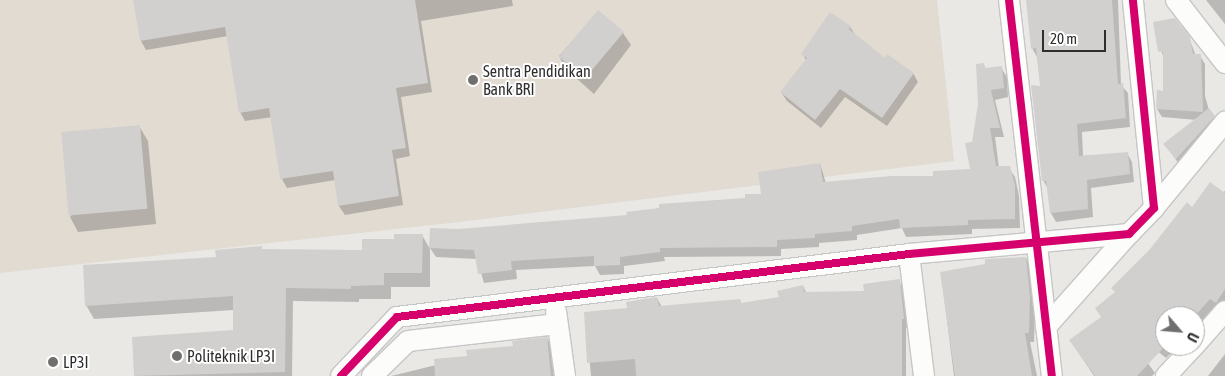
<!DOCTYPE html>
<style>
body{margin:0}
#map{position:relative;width:1225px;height:376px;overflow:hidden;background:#eae8e5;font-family:"Asap Condensed",sans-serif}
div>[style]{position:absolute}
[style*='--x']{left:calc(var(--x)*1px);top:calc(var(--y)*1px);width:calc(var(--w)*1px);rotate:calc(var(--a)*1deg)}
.education>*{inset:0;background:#e1dbd2}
.shadow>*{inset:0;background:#0003}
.building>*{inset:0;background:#d2d0ce;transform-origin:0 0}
.roads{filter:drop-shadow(1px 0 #c7c6c7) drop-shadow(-1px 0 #c7c6c7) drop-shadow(0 1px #c7c6c7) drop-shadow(0 -1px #c7c6c7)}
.street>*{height:20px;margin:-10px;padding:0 10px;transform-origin:10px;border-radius:10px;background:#fcfcfb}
.cycleway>*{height:8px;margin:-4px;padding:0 4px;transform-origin:4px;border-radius:4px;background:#d6006c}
.dots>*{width:14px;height:14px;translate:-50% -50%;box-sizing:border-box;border:2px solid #fff;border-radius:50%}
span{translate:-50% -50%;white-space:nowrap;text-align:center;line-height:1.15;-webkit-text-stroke:4px #fff;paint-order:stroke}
.poi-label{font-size:16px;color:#2e2e2e}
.left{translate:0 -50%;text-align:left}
.north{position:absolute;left:1155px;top:306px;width:50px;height:50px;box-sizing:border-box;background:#fff;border:1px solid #ababab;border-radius:50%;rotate:117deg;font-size:14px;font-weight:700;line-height:20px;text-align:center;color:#2e2e2e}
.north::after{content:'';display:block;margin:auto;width:18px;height:22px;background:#706f6e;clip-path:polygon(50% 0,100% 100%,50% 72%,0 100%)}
.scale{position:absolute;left:1042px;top:30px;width:64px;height:22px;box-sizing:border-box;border:2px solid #2e2e2e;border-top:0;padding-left:6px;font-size:15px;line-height:18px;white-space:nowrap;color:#2e2e2e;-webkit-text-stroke:4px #fff;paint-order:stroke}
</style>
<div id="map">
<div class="education">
<div style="clip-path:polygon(0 0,937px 0,954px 161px,460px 222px,0 273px)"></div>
</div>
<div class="shadow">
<div style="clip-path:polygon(134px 0,512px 0,513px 6px,421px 21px,432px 92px,401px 97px,410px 156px,396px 159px,403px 205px,345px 215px,339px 206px,335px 180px,287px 188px,282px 179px,272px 117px,245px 121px,240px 112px,228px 36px,146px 50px,141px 41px)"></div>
<div style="clip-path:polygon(1027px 0,1118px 0,1121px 85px,1128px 93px,1130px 127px,1082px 132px,1083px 156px,1127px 153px,1132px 162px,1134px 182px,1091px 188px,1093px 217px,1056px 222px,1051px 213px,1048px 189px,1043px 180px,1041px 87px,1037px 57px,1032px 48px)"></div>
<div style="clip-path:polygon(1206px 0,1225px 0,1225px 24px)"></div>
<div style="clip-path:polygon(598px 12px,623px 33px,631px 45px,594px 94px,566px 69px,559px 56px)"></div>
<div style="clip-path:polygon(1154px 23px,1189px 38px,1196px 56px,1200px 56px,1205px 64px,1205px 96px,1209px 110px,1219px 126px,1181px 167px,1165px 144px,1197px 120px,1162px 117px,1157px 109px,1164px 92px,1164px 60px)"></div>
<div style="clip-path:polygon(850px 27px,856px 36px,885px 60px,913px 73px,918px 82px,887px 126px,845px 97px,821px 128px,787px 101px,781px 92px,806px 60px,803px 54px)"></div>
<div style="clip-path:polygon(983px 64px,986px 69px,1001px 68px,1007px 77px,1008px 97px,995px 100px,1004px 137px,995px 137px,999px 168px,1009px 168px,1015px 177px,1019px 196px,1020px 228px,972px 229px,972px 234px,906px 237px,902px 228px,857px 235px,857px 240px,819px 243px,819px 247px,781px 249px,781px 256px,664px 257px,665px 261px,624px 266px,624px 274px,600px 275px,595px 266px,516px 270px,517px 279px,484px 283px,477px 259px,436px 257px,430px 248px,431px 229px,458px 230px,628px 216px,747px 199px,762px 195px,820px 164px,826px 183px,935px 177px,972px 170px)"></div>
<div style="clip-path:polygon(139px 126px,148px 141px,156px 224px,78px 232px,70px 217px)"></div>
<div style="clip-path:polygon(1225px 191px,1225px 305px,1216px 307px,1195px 328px,1195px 316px,1165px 316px,1165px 346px,1178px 346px,1166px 358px,1151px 346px,1142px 355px,1155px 373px,1152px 376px,1094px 376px,1076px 349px,1102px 318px,1116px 293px,1193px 209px)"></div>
<div style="clip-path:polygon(422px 235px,430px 249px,430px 287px,391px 287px,391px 299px,359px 299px,359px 302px,293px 301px,292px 376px,136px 376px,133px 338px,234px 331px,234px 310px,94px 319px,86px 305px,217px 258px,263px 250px,363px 251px)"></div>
<div style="clip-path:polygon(1026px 258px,1031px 267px,1035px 307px,1034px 342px,1030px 342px,1037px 376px,954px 376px,941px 273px)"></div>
<div style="clip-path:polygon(899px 281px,904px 290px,909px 328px,906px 328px,906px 376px,591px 376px,585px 313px,628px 310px,657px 298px,662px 307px,740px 300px,742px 304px,780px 298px,803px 286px,807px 294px,865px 292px)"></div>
<div style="clip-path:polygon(547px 338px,552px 348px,555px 376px,391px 376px)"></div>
<div style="clip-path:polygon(1225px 354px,1225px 376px,1208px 376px)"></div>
</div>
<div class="building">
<div style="clip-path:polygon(133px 0,415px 0,428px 83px,396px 88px,406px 148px,392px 150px,399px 196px,338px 206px,333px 171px,280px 179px,269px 108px,239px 113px,225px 27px,140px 41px)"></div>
<div style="clip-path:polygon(1026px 0,1112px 0,1118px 84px,1123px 83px,1126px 118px,1077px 124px,1079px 156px,1128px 152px,1130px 174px,1087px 180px,1088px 209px,1050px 213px,1046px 181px,1042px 181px,1031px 85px,1040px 86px,1036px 48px,1031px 49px)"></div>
<div style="left:598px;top:10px;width:34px;height:61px;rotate:40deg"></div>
<div style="clip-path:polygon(830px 12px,851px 26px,849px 29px,885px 58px,887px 54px,914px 73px,882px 118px,840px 89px,815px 120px,780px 92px,807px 58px,801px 54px)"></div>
<div style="clip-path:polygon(1175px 18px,1190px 37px,1193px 54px,1201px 54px,1203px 112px,1156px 109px,1157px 90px,1163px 91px,1163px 51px,1158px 52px,1153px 22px)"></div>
<div style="clip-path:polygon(984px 63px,985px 68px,1002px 66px,1004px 88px,991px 90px,1000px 128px,990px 128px,996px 166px,1010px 166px,1015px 185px,1015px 219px,968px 220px,968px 225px,900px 228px,899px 219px,852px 226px,852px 231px,815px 234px,815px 238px,777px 240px,777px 247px,660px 248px,660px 252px,620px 257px,620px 265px,594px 266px,594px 256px,511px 261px,512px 270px,478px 274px,474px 250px,429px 248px,430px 228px,458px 229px,627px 215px,626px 212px,659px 208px,659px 204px,745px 198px,745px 194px,761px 194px,758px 172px,820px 163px,823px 182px,891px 176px,933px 176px,933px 171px,970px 169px,965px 143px,972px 142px,978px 104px,976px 64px)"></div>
<div style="clip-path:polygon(1209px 108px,1215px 116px,1176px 159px,1163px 144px)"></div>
<div style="left:140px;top:125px;width:84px;height:79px;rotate:85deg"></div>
<div style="clip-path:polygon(1210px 182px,1225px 193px,1225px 289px,1216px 303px,1210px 299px,1195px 316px,1165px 316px,1165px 346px,1137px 376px,1095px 376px,1069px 340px,1101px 317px,1095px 308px,1115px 292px,1111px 288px,1150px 249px,1187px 202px,1192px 207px)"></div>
<div style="clip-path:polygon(394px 234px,423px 234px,422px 273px,384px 273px,384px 285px,351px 286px,351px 289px,286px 288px,285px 372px,134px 376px,132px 337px,233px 330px,233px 296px,85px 306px,83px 265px,216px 257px,215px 250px,262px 246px,262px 249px,362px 250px,362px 239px,394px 239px)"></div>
<div style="clip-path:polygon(1026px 257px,1030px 297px,1029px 333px,1025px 333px,1032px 376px,955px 376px,940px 272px,985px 264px,985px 259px)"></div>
<div style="clip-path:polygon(900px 279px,904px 319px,902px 319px,902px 376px,636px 376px,635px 359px,587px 363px,584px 312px,627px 308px,626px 302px,657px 297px,659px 306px,740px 299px,741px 303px,779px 297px,777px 291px,803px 285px,804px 292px,864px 291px,863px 284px)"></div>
<div style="clip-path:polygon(547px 337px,551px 376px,435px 376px,434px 359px,467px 356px,466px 350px,513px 346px,512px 341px)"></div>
</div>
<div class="roads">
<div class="street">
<div style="--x:1009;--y:0;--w:378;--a:83.5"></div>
<div style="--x:1176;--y:0;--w:80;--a:52.1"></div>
<div style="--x:1154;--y:208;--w:112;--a:-50.5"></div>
<div style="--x:909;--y:254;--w:123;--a:83"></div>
<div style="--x:556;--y:311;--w:66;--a:82.1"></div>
<div style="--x:1046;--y:327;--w:125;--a:-48.3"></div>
<div style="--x:1195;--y:345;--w:45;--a:-48.6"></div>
<div style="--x:341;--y:376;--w:81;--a:-46.5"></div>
<div style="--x:397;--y:317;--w:516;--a:-7.01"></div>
<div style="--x:909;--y:254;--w:221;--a:-5.2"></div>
<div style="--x:1129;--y:234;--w:36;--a:-46"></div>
<div style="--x:1154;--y:208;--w:209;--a:-95.8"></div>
<div style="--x:372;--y:376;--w:50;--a:-44.2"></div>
<div style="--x:408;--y:341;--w:150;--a:-6.5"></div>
<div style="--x:1166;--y:376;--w:41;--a:-47"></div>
</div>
</div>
<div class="cycleway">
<div style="--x:1009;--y:0;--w:378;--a:83.5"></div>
<div style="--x:341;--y:376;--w:81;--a:-46.5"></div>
<div style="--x:397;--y:317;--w:516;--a:-7.01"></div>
<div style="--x:909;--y:254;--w:221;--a:-5.2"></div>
<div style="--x:1129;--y:234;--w:36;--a:-46"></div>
<div style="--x:1154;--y:208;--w:209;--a:-95.8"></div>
</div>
<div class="dots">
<div style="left:473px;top:80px;background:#706f6e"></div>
<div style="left:177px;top:356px;background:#706f6e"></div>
<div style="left:53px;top:362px;background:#706f6e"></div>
</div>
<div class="poi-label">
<span class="left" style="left:483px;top:80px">Sentra Pendidikan<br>Bank BRI</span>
<span class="left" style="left:187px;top:356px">Politeknik LP3I</span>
<span class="left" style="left:63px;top:362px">LP3I</span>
</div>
<div class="north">U</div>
<div class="scale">20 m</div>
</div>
